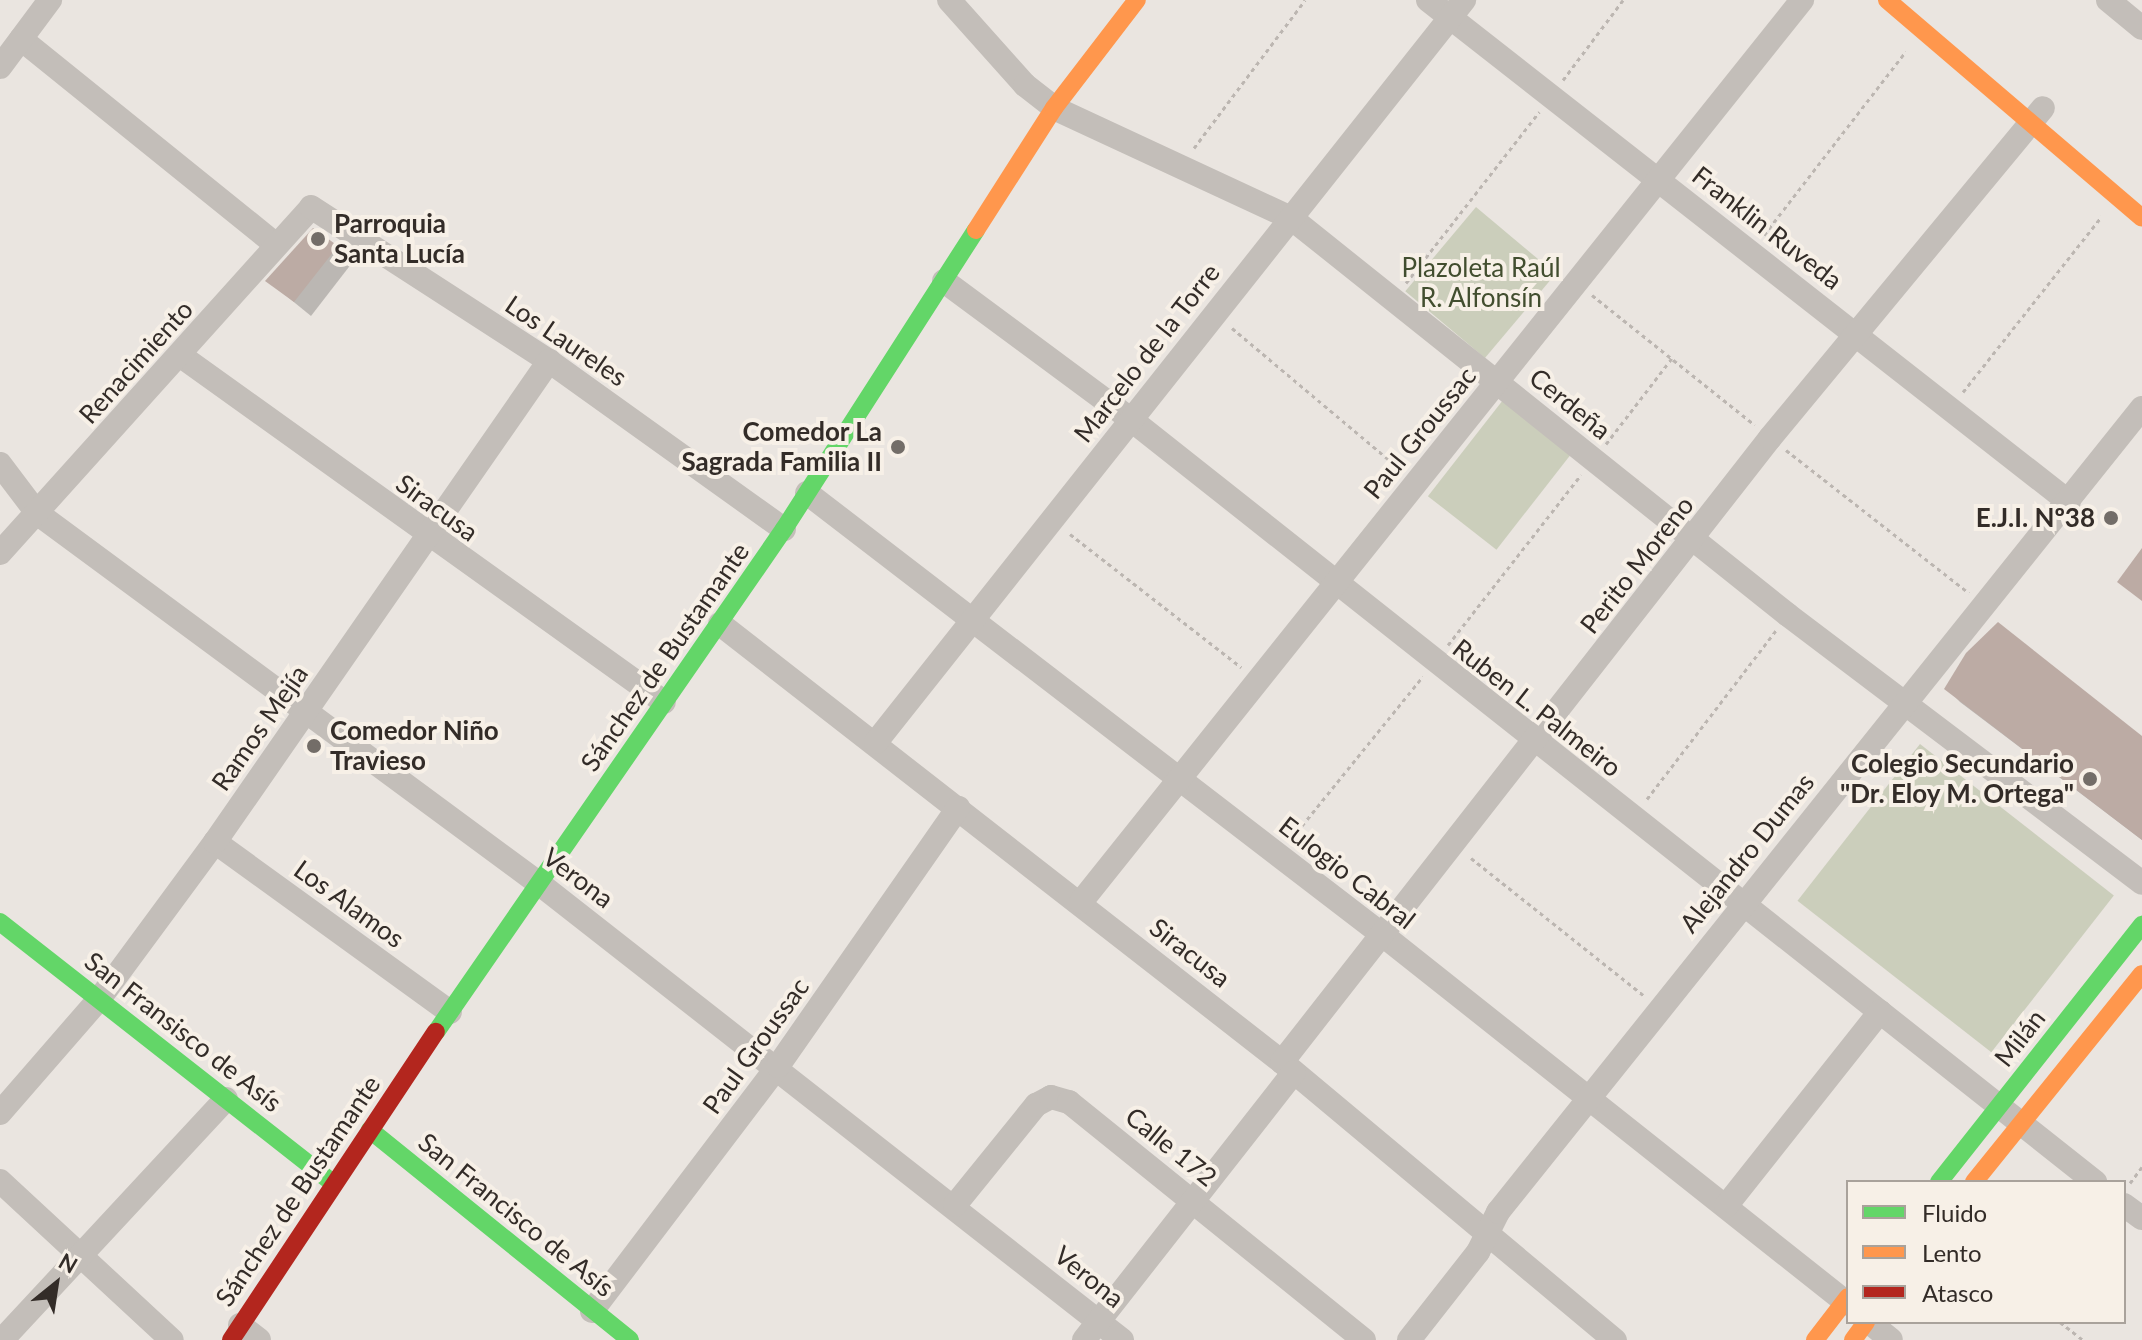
<!DOCTYPE html>
<meta charset="utf-8">
<style>
body{margin:0}
#map{position:relative;width:2142px;height:1340px;overflow:hidden;background:#eae5e0;font-family:Lato,sans-serif}
div>[style]{position:absolute}
[style*='--x']{left:calc(var(--x)*1px);top:calc(var(--y)*1px);width:calc(var(--w)*1px);rotate:calc(var(--a)*1deg)}
.green>*{inset:0;background:#cbcebb;transform-origin:0 0}
.shadow>*{inset:0;background:#0003}
.building>*{inset:0;background:#bcaba4}
.path>*{height:3px;margin-top:-1.5px;transform-origin:0;background:repeating-linear-gradient(90deg,#bcb6b1 0 4px,transparent 0 8px)}
.street>*{height:24px;margin:-12px;padding:0 12px;transform-origin:12px;border-radius:12px;background:#c3beb9}
.fast>*{height:18px;margin:-9px;padding:0 9px;transform-origin:9px;border-radius:9px;background:#63d668}
.slow>*{height:18px;margin:-9px;padding:0 9px;transform-origin:9px;border-radius:9px;background:#ff974d}
.jam>*{height:18px;margin:-9px;padding:0 9px;transform-origin:9px;border-radius:9px;background:#b3261e}
.dots>*{width:22px;height:22px;translate:-50% -50%;box-sizing:border-box;border:4px solid #f7f0e7;border-radius:50%}
span{translate:-50% -50%;white-space:nowrap;text-align:center;line-height:1.15;-webkit-text-stroke:8px #f7f0e7;paint-order:stroke}
.poi-label{font-size:26px;color:#332c28;font-weight:700}
.left{translate:0 -50%;text-align:left}
.right{translate:-100% -50%;text-align:right}
.street-label{font-size:26px;color:#332c28}
.park-label{font-size:26px;color:#424e2f}
.legend{position:absolute;left:1846px;top:1180px;width:280px;height:144px;box-sizing:border-box;background:#f7f0e7;border:2px solid #a9a29b;margin:0;padding:10px 14px;list-style:none;font-size:24px;color:#332c28}
.legend li{display:flex;align-items:center;gap:16px;height:40px}
.legend b{width:40px;border:2px solid #a9a29b}
.north{position:absolute;left:16px;top:1244px;width:80px;height:80px;-webkit-text-stroke:6px #f7f0e7;paint-order:stroke;rotate:30deg;font-size:22px;font-weight:700;line-height:32px;text-align:center;color:#332c28}
.north::after{content:'';display:block;margin:auto;width:28px;height:36px;background:#332c28;clip-path:polygon(50% 0,100% 100%,50% 72%,0 100%)}
</style>
<div id="map">
<div class="green">
<div style="left:1476px;top:207px;width:104px;height:110px;rotate:40deg"></div>
<div style="left:1503px;top:400px;width:87px;height:122px;rotate:38deg"></div>
<div style="left:1920px;top:744px;width:246px;height:199px;rotate:38deg"></div>
</div>
<div class="shadow">
<div style="clip-path:polygon(336px 248px,352px 263px,311px 316px,268px 281px)"></div>
<div style="clip-path:polygon(1947px 688px,2142px 739px,2142px 840px,1960px 702px)"></div>
</div>
<div class="building">
<div style="clip-path:polygon(313px 228px,338px 246px,294px 302px,265px 281px)"></div>
<div style="clip-path:polygon(2142px 548px,2142px 601px,2117px 582px)"></div>
<div style="clip-path:polygon(1998px 622px,2142px 736px,2142px 840px,1944px 689px,1966px 653px)"></div>
</div>
<div class="path">
<div style="--x:1563;--y:80;--w:100;--a:-53.1"></div>
<div style="--x:1194;--y:148;--w:185;--a:-53.1"></div>
<div style="--x:1764;--y:235;--w:232;--a:-52.3"></div>
<div style="--x:1406;--y:283;--w:217;--a:-52.1"></div>
<div style="--x:1592;--y:295;--w:208;--a:38.6"></div>
<div style="--x:1232;--y:328;--w:221;--a:40"></div>
<div style="--x:1963;--y:392;--w:224;--a:-51.7"></div>
<div style="--x:1606;--y:444;--w:108;--a:-52.5"></div>
<div style="--x:1786;--y:450;--w:232;--a:38"></div>
<div style="--x:1070;--y:534;--w:217;--a:37.9"></div>
<div style="--x:1448;--y:645;--w:216;--a:-52"></div>
<div style="--x:1647;--y:799;--w:213;--a:-52.6"></div>
<div style="--x:1292;--y:838;--w:208;--a:-51"></div>
<div style="--x:1471;--y:858;--w:220;--a:38.5"></div>
<div style="--x:2130;--y:1183;--w:20;--a:-53"></div>
<div style="--x:2060;--y:1322;--w:29;--a:38"></div>
</div>
<div class="street">
<div style="--x:949;--y:0;--w:114;--a:48.2"></div>
<div style="--x:1025;--y:85;--w:37;--a:38"></div>
<div style="--x:1054;--y:108;--w:261;--a:24.9"></div>
<div style="--x:1291;--y:218;--w:636;--a:38.62"></div>
<div style="--x:1788;--y:615;--w:444;--a:37.1"></div>
<div style="--x:1428;--y:0;--w:814;--a:38.07"></div>
<div style="--x:2108;--y:0;--w:44;--a:39.5"></div>
<div style="--x:21;--y:39;--w:328;--a:38.9"></div>
<div style="--x:0;--y:67;--w:84;--a:-53.3"></div>
<div style="--x:944;--y:281;--w:230;--a:36.5"></div>
<div style="--x:1129;--y:418;--w:1232;--a:38.34"></div>
<div style="--x:181;--y:356;--w:594;--a:35.62"></div>
<div style="--x:0;--y:464;--w:61;--a:52.9"></div>
<div style="--x:37;--y:513;--w:626;--a:36.43"></div>
<div style="--x:541;--y:885;--w:738;--a:38.07"></div>
<div style="--x:807;--y:493;--w:727;--a:37.52"></div>
<div style="--x:1384;--y:936;--w:592;--a:38.42"></div>
<div style="--x:0;--y:553;--w:465;--a:-48"></div>
<div style="--x:311;--y:207;--w:283;--a:32.9"></div>
<div style="--x:549;--y:361;--w:289;--a:35.6"></div>
<div style="--x:720;--y:624;--w:713;--a:37.93"></div>
<div style="--x:1282;--y:1062;--w:434;--a:39.9"></div>
<div style="--x:876;--y:742;--w:947;--a:-51.6"></div>
<div style="--x:215;--y:842;--w:290;--a:35.9"></div>
<div style="--x:1081;--y:902;--w:1155;--a:-51.36"></div>
<div style="--x:1282;--y:1062;--w:792;--a:-51.97"></div>
<div style="--x:1770;--y:438;--w:428;--a:-50.4"></div>
<div style="--x:0;--y:1113;--w:152;--a:-49"></div>
<div style="--x:100;--y:998;--w:194;--a:-53.6"></div>
<div style="--x:215;--y:842;--w:586;--a:-55.22"></div>
<div style="--x:0;--y:1181;--w:234;--a:42.8"></div>
<div style="--x:955;--y:1205;--w:129;--a:-51"></div>
<div style="--x:1036;--y:1105;--w:17;--a:-28"></div>
<div style="--x:1051;--y:1097;--w:19;--a:16"></div>
<div style="--x:1069;--y:1102;--w:379;--a:38.9"></div>
<div style="--x:2124;--y:1205;--w:22;--a:36"></div>
<div style="--x:1726;--y:1206;--w:248;--a:-51.6"></div>
<div style="--x:592;--y:1311;--w:308;--a:-52.8"></div>
<div style="--x:778;--y:1066;--w:315;--a:-55.1"></div>
<div style="--x:1869;--y:1322;--w:28;--a:39"></div>
<div style="--x:240;--y:1325;--w:24;--a:38"></div>
<div style="--x:2;--y:1340;--w:329;--a:-47.1"></div>
<div style="--x:1084;--y:1340;--w:340;--a:-51.9"></div>
<div style="--x:1409;--y:1340;--w:112;--a:-51.9"></div>
<div style="--x:1478;--y:1252;--w:45;--a:-63.4"></div>
<div style="--x:1498;--y:1212;--w:1030;--a:-51.31"></div>
</div>
<div class="fast">
<div style="--x:0;--y:922;--w:424;--a:38.1"></div>
<div style="--x:436;--y:1032;--w:612;--a:-55.32"></div>
<div style="--x:784;--y:529;--w:355;--a:-57.3"></div>
<div style="--x:370;--y:1130;--w:334;--a:38.9"></div>
<div style="--x:1939;--y:1182;--w:328;--a:-51.7"></div>
</div>
<div class="slow">
<div style="--x:1887;--y:0;--w:335;--a:40.5"></div>
<div style="--x:976;--y:230;--w:145;--a:-57.4"></div>
<div style="--x:1054;--y:108;--w:136;--a:-52.5"></div>
<div style="--x:1974;--y:1182;--w:267;--a:-51.1"></div>
<div style="--x:1815;--y:1340;--w:54;--a:-52.5"></div>
<div style="--x:1853;--y:1340;--w:22;--a:-54"></div>
</div>
<div class="jam">
<div style="--x:231;--y:1340;--w:370;--a:-56.4"></div>
</div>
<div class="dots">
<div style="left:318px;top:239px;background:#736d68"></div>
<div style="left:898px;top:447px;background:#736d68"></div>
<div style="left:2111px;top:518px;background:#736d68"></div>
<div style="left:314px;top:746px;background:#736d68"></div>
<div style="left:2090px;top:779px;background:#736d68"></div>
</div>
<div class="poi-label">
<span class="left" style="left:334px;top:239px">Parroquia<br>Santa Lucía</span>
<span class="right" style="left:882px;top:447px">Comedor La<br>Sagrada Familia II</span>
<span class="right" style="left:2095px;top:518px">E.J.I. Nº38</span>
<span class="left" style="left:330px;top:746px">Comedor Niño<br>Travieso</span>
<span class="right" style="left:2074px;top:779px">Colegio Secundario<br>"Dr. Eloy M. Ortega"</span>
</div>
<div class="street-label">
<span style="left:1767px;top:228px;rotate:38deg">Franklin Ruveda</span>
<span style="left:566px;top:341px;rotate:34deg">Los Laureles</span>
<span style="left:1147px;top:353px;rotate:-52deg">Marcelo de la Torre</span>
<span style="left:136px;top:362px;rotate:-48deg">Renacimiento</span>
<span style="left:1570px;top:404px;rotate:39deg">Cerdeña</span>
<span style="left:1420px;top:433px;rotate:-51deg">Paul Groussac</span>
<span style="left:437px;top:508px;rotate:36deg">Siracusa</span>
<span style="left:1637px;top:565px;rotate:-52deg">Perito Moreno</span>
<span style="left:665px;top:657px;rotate:-55deg">Sánchez de Bustamante</span>
<span style="left:1537px;top:708px;rotate:38deg">Ruben L. Palmeiro</span>
<span style="left:260px;top:728px;rotate:-55deg">Ramos Mejía</span>
<span style="left:1747px;top:853px;rotate:-51deg">Alejandro Dumas</span>
<span style="left:1347px;top:873px;rotate:38deg">Eulogio Cabral</span>
<span style="left:578px;top:878px;rotate:37deg">Verona</span>
<span style="left:349px;top:904px;rotate:36deg">Los Alamos</span>
<span style="left:1190px;top:953px;rotate:38deg">Siracusa</span>
<span style="left:183px;top:1032px;rotate:38deg">San Fransisco de Asís</span>
<span style="left:2020px;top:1038px;rotate:-52deg">Milán</span>
<span style="left:756px;top:1046px;rotate:-54deg">Paul Groussac</span>
<span style="left:1171px;top:1147px;rotate:39deg">Calle 172</span>
<span style="left:298px;top:1191px;rotate:-56deg">Sánchez de Bustamante</span>
<span style="left:516px;top:1215px;rotate:39deg">San Francisco de Asís</span>
<span style="left:1089px;top:1277px;rotate:39deg">Verona</span>
</div>
<div class="park-label">
<span style="left:1481px;top:283px">Plazoleta Raúl<br>R. Alfonsín</span>
</div>
<ul class="legend">
<li><b style="height:10px;background:#63d668"></b>Fluido</li>
<li><b style="height:10px;background:#ff974d"></b>Lento</li>
<li><b style="height:10px;background:#b3261e"></b>Atasco</li>
</ul>
<div class="north">N</div>
</div>
